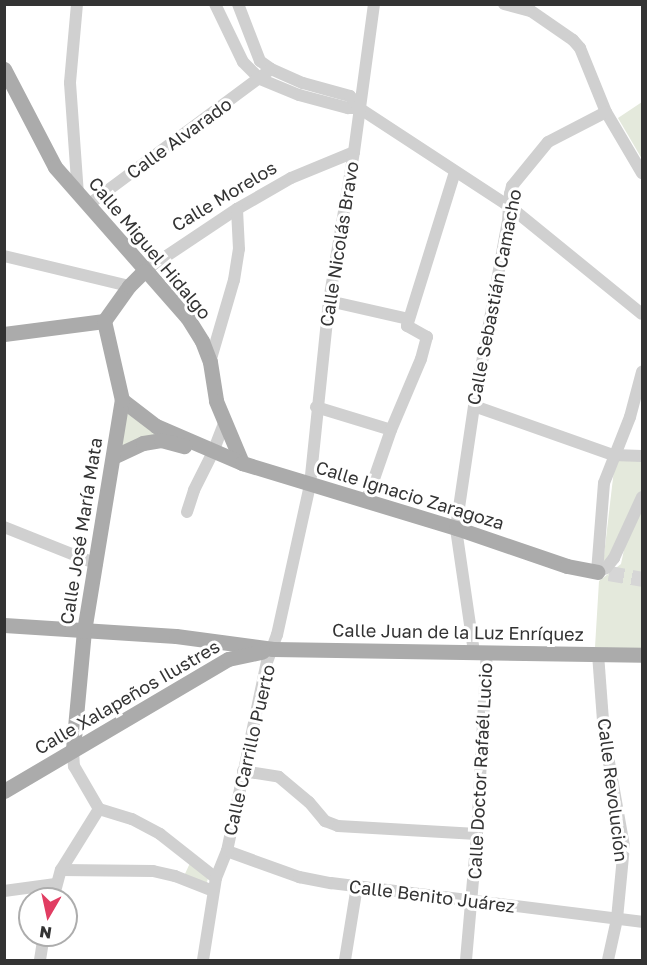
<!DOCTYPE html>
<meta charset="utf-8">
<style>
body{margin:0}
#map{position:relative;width:647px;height:965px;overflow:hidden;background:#fff;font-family:"Golos Text",sans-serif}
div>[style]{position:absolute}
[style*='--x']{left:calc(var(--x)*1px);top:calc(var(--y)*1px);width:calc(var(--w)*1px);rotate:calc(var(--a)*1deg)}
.green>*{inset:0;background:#e4e9dc}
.major-tunnel>*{height:15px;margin-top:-7.5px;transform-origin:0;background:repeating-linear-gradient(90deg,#d6d6d6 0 15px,transparent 0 23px)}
.minor>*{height:12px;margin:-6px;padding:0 6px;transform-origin:6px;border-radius:6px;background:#d0d0d0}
.major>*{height:15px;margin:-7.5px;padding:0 7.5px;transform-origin:7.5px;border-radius:7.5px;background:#ababab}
span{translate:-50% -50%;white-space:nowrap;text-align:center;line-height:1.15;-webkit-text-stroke:6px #fff;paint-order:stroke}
.street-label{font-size:18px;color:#333}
.frame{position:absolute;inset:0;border:6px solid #333;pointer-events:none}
.north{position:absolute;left:18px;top:887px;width:60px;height:60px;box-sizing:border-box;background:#fff;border:2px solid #adadad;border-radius:50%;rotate:189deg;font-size:16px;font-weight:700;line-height:24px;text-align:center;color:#333}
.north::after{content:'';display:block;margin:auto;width:21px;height:27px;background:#e13d62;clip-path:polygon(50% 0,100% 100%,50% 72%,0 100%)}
</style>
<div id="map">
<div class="green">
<div style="clip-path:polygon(642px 102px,642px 159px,618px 118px)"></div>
<div style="clip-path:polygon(128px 410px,163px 434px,120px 447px)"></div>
<div style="clip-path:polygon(615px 461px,642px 461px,642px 494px,615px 553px,603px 564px)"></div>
<div style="clip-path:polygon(642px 502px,642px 651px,595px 647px,599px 581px,621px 564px,625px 545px)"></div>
<div style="clip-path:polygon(190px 863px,208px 878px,206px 886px,184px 876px)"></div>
</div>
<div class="major-tunnel">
<div style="--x:609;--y:573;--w:34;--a:10"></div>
</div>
<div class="minor">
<div style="--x:77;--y:4;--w:79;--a:95.1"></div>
<div style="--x:70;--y:83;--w:111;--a:85.9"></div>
<div style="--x:215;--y:4;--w:64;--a:64.2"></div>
<div style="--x:243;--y:62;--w:24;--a:45"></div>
<div style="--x:260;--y:79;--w:42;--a:22.3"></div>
<div style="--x:299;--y:95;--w:51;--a:14.9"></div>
<div style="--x:348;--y:108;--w:11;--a:0"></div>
<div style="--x:238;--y:4;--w:61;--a:68.9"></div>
<div style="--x:260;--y:61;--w:14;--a:36"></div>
<div style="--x:271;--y:69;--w:35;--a:24"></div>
<div style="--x:303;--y:83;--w:49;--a:15.5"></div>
<div style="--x:350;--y:96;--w:15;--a:53"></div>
<div style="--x:359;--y:108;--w:179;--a:33.2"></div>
<div style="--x:509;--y:206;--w:171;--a:39.1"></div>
<div style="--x:504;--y:4;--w:28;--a:15"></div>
<div style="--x:531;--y:11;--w:51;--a:34.6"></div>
<div style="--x:573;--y:40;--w:11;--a:49"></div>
<div style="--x:580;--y:48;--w:69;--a:67.9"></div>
<div style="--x:606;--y:112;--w:71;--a:59.5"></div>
<div style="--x:88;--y:205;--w:228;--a:-36.6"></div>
<div style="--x:4;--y:256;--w:129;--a:13.5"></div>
<div style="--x:144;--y:271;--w:112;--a:-33.7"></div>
<div style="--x:237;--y:209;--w:62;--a:-29.9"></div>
<div style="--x:291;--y:178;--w:68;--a:-22.4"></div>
<div style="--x:329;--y:301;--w:81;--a:12.8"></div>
<div style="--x:210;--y:362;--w:85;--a:-73.7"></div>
<div style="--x:234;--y:280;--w:31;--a:-81"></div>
<div style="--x:239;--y:249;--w:40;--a:-92.9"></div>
<div style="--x:474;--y:406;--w:147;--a:19.4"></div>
<div style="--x:613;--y:455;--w:29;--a:2"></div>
<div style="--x:316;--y:407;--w:78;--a:17"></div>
<div style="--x:366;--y:502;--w:76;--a:-70.9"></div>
<div style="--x:391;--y:430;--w:77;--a:-67.1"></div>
<div style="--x:421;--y:359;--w:23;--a:-75"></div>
<div style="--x:427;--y:337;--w:23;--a:-151"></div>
<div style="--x:407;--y:326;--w:161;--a:-72.7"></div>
<div style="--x:187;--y:512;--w:23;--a:-72"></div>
<div style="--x:194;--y:490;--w:42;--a:-63.4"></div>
<div style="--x:213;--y:452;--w:31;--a:-69"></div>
<div style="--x:4;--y:527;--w:100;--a:21.7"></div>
<div style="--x:597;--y:572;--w:89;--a:-85.5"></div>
<div style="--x:604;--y:483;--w:71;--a:-68.5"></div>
<div style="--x:630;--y:417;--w:47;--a:-75.1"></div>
<div style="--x:597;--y:572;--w:10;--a:-24"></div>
<div style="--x:606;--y:568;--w:13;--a:-51"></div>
<div style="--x:614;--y:558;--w:67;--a:-65.3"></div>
<div style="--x:474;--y:652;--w:125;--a:-98.3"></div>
<div style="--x:456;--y:528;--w:123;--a:-81.6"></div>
<div style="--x:474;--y:406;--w:188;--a:-79.6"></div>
<div style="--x:508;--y:221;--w:27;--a:-86"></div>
<div style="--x:510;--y:194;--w:8;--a:-76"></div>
<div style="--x:512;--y:186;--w:57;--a:-50.7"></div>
<div style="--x:548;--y:142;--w:65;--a:-27.3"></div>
<div style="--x:598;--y:654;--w:80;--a:85.7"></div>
<div style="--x:604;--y:734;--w:114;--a:79.9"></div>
<div style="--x:624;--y:846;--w:73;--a:95.5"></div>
<div style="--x:617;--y:919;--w:42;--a:102.4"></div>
<div style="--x:73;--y:749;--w:17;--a:87"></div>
<div style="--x:74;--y:766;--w:50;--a:59.8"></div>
<div style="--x:243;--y:771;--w:36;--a:9"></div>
<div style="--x:279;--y:777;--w:39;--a:40"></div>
<div style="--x:309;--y:802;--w:25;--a:50"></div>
<div style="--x:325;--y:821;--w:14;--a:21"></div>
<div style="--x:338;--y:826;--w:139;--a:3.3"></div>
<div style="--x:99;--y:809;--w:34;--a:17"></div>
<div style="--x:132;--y:819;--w:32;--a:28"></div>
<div style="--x:160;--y:834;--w:71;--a:38.2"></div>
<div style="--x:227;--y:851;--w:77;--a:19.9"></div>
<div style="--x:299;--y:877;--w:33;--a:11"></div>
<div style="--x:331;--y:883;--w:313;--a:7.1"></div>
<div style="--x:61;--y:870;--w:92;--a:0.6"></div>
<div style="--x:153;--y:871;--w:23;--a:13"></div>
<div style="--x:175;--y:876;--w:41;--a:21.5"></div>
<div style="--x:4;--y:891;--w:52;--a:-7.7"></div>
<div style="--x:53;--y:899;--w:30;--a:-75"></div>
<div style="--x:61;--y:870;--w:72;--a:-58.1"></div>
<div style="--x:40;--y:960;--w:25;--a:-81"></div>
<div style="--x:203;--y:960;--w:83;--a:-81"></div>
<div style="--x:216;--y:878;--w:29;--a:-68"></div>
<div style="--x:227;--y:851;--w:193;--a:-78.1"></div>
<div style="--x:267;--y:662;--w:29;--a:-70"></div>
<div style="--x:277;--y:635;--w:154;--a:-77.6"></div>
<div style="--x:310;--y:485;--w:185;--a:-84.1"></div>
<div style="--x:329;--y:301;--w:151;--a:-80.5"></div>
<div style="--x:354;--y:152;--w:149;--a:-82.3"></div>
<div style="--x:345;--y:960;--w:75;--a:-80.8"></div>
<div style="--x:466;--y:960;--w:126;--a:-85"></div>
<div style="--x:477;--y:834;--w:182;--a:-86.9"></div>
</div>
<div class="major">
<div style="--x:4;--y:69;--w:110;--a:62.5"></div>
<div style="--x:55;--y:167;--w:200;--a:48.7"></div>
<div style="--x:187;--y:317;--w:28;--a:58"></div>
<div style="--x:202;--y:341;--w:22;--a:69"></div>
<div style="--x:210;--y:362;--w:39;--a:81"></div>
<div style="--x:216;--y:401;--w:67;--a:67.2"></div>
<div style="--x:104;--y:321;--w:43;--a:-54.5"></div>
<div style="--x:129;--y:286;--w:21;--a:-45"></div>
<div style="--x:4;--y:334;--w:101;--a:-7.4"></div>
<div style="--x:122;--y:400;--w:43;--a:37.4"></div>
<div style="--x:156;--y:426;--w:94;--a:23.3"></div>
<div style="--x:242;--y:463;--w:224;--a:16.9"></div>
<div style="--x:456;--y:528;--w:117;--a:18.9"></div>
<div style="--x:567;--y:566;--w:31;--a:11"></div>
<div style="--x:113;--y:457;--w:33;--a:-25"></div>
<div style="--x:143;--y:443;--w:18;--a:-9"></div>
<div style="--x:161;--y:440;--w:24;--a:15"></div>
<div style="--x:4;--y:625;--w:172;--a:3.7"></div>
<div style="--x:176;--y:636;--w:98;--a:7.6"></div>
<div style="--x:273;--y:649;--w:369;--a:0.9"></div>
<div style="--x:73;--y:749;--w:119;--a:-84.7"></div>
<div style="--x:84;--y:631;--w:234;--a:-80.7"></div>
<div style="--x:122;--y:400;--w:81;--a:-102.8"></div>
<div style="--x:4;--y:791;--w:260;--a:-30.5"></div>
<div style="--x:228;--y:659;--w:35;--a:-12"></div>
</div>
<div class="street-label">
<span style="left:179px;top:138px;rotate:-36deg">Calle Alvarado</span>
<span style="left:224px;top:196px;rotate:-31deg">Calle Morelos</span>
<span style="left:339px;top:244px;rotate:-81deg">Calle Nicolás Bravo</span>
<span style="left:150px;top:248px;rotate:50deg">Calle Miguel Hidalgo</span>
<span style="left:494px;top:297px;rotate:-79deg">Calle Sebastián Camacho</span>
<span style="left:410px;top:495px;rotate:17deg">Calle Ignacio Zaragoza</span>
<span style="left:81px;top:531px;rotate:-81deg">Calle José María Mata</span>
<span style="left:458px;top:632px;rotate:1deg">Calle Juan de la Luz Enríquez</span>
<span style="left:127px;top:697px;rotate:-30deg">Calle Xalapeños Ilustres</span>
<span style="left:249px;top:750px;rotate:-77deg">Calle Carrillo Puerto</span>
<span style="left:480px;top:771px;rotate:-87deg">Calle Doctor Rafaél Lucio</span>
<span style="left:613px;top:790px;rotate:83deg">Calle Revolución</span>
<span style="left:432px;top:896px;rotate:7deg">Calle Benito Juárez</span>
</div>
<div class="frame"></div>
<div class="north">N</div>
</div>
